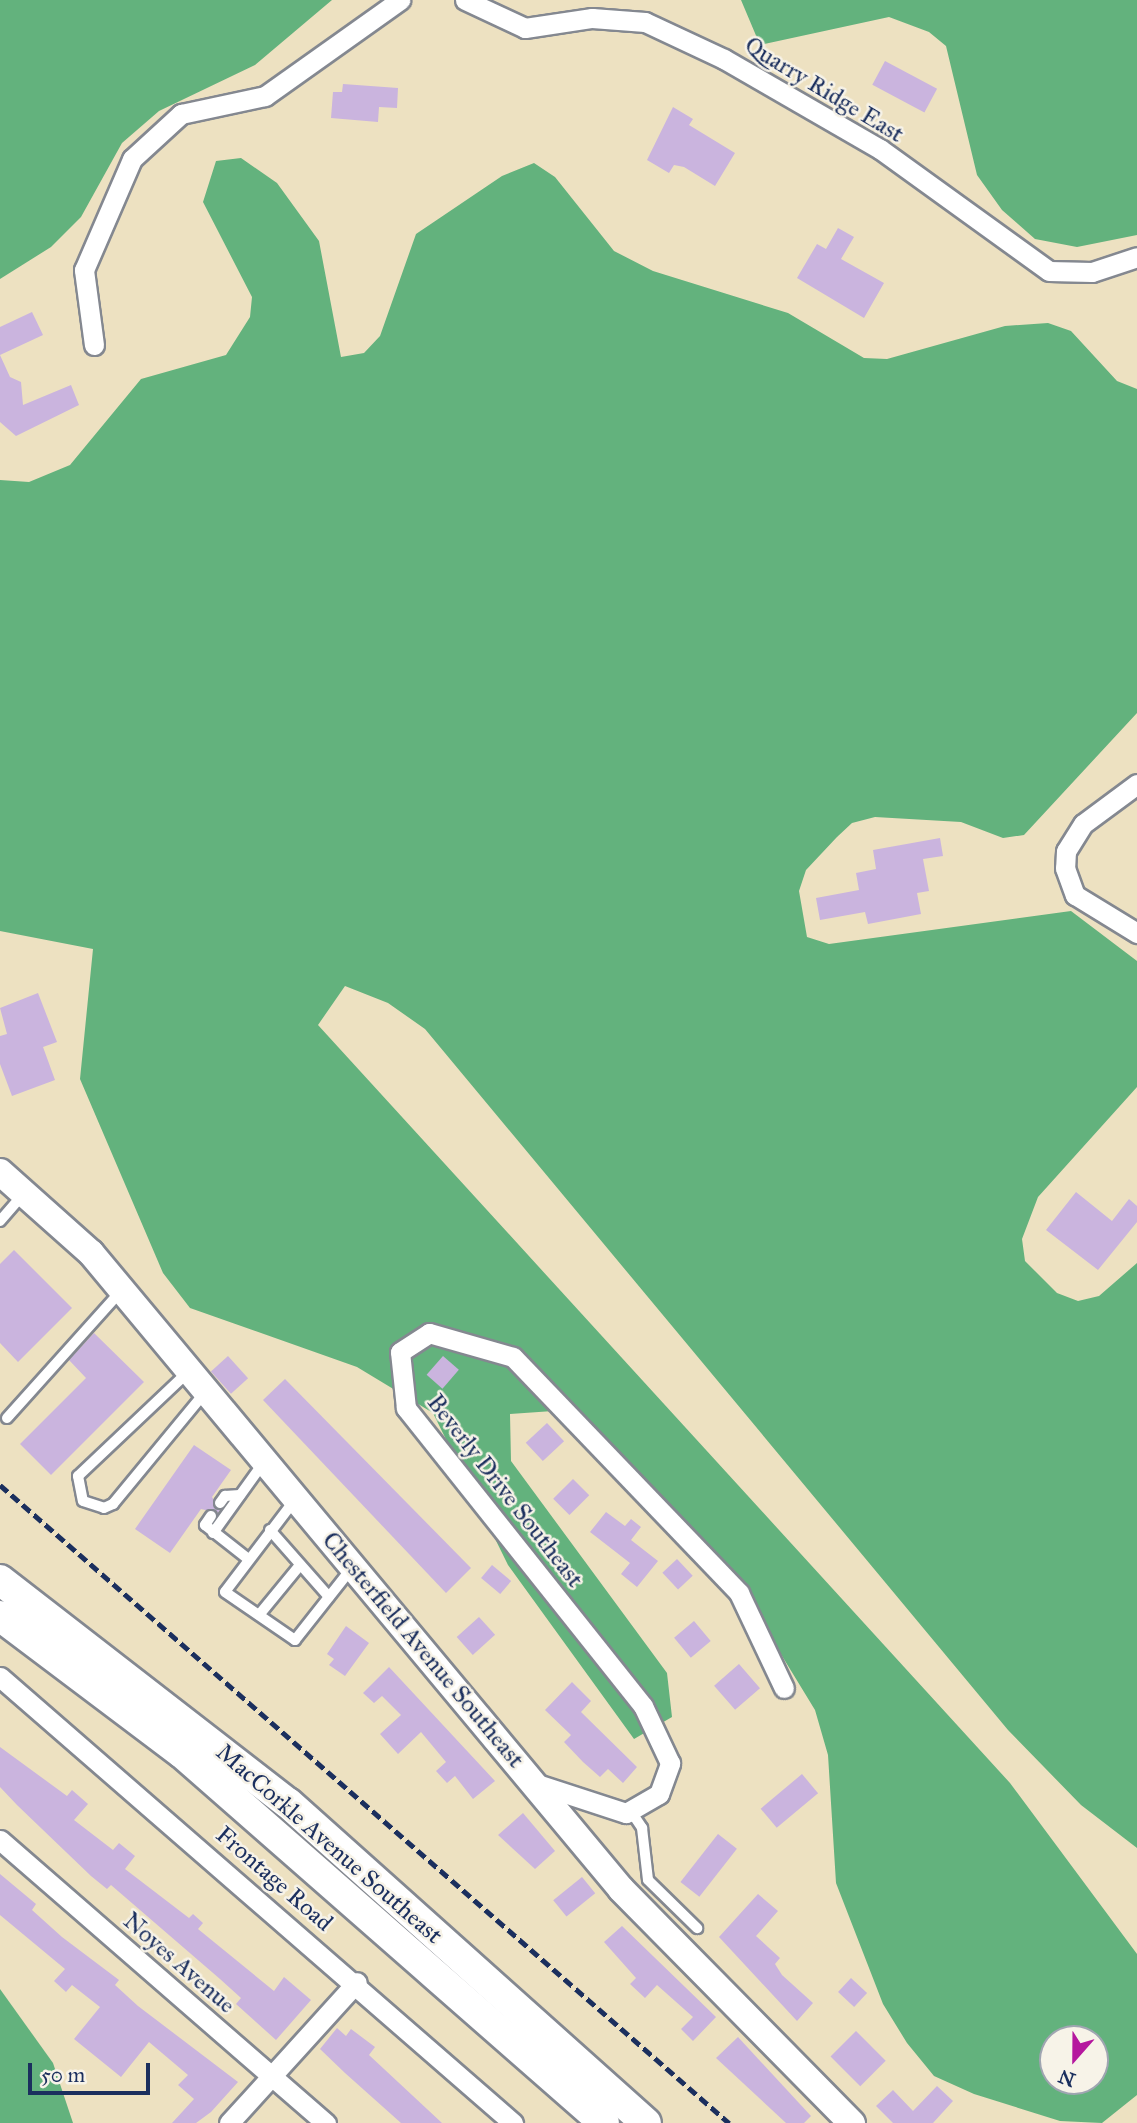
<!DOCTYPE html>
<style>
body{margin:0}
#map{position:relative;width:1137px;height:2123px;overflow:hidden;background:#ede1c1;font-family:"IM FELL Great Primer",serif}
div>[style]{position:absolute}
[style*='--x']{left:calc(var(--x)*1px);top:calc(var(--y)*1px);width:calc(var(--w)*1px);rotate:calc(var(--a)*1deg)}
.forest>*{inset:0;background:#63b27d}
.building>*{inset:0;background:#cab4de;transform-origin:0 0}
.roads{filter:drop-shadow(2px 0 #848890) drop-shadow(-2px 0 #848890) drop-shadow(0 2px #848890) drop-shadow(0 -2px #848890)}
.lane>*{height:10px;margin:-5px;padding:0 5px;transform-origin:5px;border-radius:5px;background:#fff}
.street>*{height:19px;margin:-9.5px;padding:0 9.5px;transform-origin:9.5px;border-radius:9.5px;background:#fff}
.secondary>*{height:26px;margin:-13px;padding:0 13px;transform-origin:13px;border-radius:13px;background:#fff}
.primary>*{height:30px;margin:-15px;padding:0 15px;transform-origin:15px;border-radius:15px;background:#fff}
.rail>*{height:5px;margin-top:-2.5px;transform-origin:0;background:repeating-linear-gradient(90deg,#1b2f5e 0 10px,transparent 0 15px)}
span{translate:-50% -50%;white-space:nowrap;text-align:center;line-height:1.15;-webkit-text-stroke:5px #f7f3e8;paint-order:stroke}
.street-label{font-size:24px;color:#1b2f5e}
.north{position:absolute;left:1039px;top:2025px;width:70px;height:70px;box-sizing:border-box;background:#f7f3e8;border:2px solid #9fa5b1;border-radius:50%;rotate:201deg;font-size:19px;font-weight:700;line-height:28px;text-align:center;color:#1b2f5e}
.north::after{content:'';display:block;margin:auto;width:24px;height:32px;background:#b5179e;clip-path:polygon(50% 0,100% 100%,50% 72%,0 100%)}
.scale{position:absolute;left:28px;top:2063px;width:122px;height:32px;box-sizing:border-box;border:4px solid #1b2f5e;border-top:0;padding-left:9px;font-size:21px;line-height:24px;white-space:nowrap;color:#1b2f5e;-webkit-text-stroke:5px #f7f3e8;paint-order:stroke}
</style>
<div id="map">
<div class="forest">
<div style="clip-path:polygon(0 0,332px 0,255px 65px,159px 111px,122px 143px,81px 217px,51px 247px,0 279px)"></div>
<div style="clip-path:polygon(741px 0,1137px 0,1137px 235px,1077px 247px,1035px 239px,1002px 210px,977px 175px,946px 46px,929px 32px,889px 17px,760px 45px)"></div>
<div style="clip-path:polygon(evenodd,241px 158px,277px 183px,319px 241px,341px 357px,364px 353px,380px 336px,416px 234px,502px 176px,534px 163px,555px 177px,614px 251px,653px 271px,788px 313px,864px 358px,887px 359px,1005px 326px,1048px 323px,1071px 331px,1117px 381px,1137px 389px,1137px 713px,1024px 835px,1003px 838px,961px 822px,875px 817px,852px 823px,837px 837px,806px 870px,799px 891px,807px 937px,829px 944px,1071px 911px,1137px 961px,1137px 1087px,1038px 1197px,1022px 1239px,1025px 1261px,1057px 1293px,1078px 1301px,1099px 1296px,1137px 1263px,1137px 1848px,1081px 1805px,1008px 1730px,425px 1029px,388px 1003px,345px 986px,318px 1025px,1010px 1783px,1137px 1954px,1137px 2095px,1102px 2123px,1060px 2121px,974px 2094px,934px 2076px,907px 2043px,883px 2004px,836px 1883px,828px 1755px,815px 1710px,768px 1633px,553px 1411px,510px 1414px,511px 1461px,667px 1673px,672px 1717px,634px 1739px,508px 1565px,433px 1413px,357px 1367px,190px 1308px,163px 1273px,80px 1079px,93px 949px,0 931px,0 480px,29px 482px,70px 465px,141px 379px,226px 355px,250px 317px,252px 297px,203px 202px,216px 161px,241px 158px,1053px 2039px,1095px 2039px,1095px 2081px,1053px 2081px,1053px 2039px)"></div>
<div style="clip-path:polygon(0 1989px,53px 2063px,73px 2123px,0 2123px)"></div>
</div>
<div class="building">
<div style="left:885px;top:61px;width:59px;height:27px;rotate:28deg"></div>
<div style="clip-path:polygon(343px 84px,398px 88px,397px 108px,379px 107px,378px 122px,331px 118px,333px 92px,342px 92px)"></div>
<div style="clip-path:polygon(673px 107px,693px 119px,689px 125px,735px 153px,715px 186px,684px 167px,674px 165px,669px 173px,647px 160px)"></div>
<div style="clip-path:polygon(838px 228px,854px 237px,841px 259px,884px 283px,864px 318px,797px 278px,817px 244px,826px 249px)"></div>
<div style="clip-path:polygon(32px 312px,43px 335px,0 355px,0 327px)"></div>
<div style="clip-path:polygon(0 355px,10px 377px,21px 382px,23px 405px,71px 385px,79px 405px,16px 436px,0 422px)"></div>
<div style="clip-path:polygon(940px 838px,943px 856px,923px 859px,929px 891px,917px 893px,921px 914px,868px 924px,865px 912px,820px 920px,816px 898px,859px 890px,856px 873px,876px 869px,873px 850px)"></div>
<div style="clip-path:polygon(38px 993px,57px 1042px,43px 1047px,55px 1080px,12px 1096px,0 1064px,0 1036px,7px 1034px,0 1008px)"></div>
<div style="clip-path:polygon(1076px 1192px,1112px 1221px,1129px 1199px,1137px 1206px,1137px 1222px,1098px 1270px,1046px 1230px)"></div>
<div style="clip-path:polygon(14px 1250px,72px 1308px,18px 1362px,0 1343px,0 1264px)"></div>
<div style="clip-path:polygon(94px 1333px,144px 1382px,51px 1475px,20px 1444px,86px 1378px,69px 1360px)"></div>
<div style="left:228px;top:1356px;width:30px;height:23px;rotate:48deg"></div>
<div style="left:443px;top:1356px;width:21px;height:25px;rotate:41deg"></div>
<div style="clip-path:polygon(285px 1379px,471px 1568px,446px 1593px,263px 1400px)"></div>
<div style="left:547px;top:1423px;width:25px;height:29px;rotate:47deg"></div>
<div style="clip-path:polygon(194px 1445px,231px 1470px,212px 1497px,220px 1510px,218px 1513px,201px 1509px,170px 1553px,135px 1529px)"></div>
<div style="left:573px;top:1479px;width:23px;height:28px;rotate:45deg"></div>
<div style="clip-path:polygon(606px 1512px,625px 1526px,631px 1519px,641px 1527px,631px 1540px,658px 1561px,637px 1587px,621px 1574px,630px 1563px,590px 1532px)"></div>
<div style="left:677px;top:1559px;width:23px;height:20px;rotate:47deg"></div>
<div style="left:492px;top:1565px;width:25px;height:17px;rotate:40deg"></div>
<div style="left:479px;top:1617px;width:24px;height:30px;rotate:48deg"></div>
<div style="left:694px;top:1621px;width:26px;height:26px;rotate:50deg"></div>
<div style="clip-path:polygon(346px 1626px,369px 1643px,345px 1676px,329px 1665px,334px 1659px,327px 1654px)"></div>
<div style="left:739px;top:1664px;width:32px;height:33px;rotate:49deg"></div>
<div style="clip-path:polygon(389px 1667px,495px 1781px,473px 1799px,455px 1776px,447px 1783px,436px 1771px,446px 1762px,421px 1732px,398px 1754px,380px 1734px,401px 1715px,382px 1696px,374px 1703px,363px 1693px)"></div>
<div style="clip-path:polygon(572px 1682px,591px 1701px,581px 1712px,637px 1767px,623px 1783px,608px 1769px,600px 1777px,583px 1762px,564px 1742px,571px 1735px,545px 1710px)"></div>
<div style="clip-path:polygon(0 1747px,67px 1796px,72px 1790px,88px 1804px,74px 1820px,113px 1850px,119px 1843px,135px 1856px,125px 1869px,189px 1918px,193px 1914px,203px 1923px,198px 1929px,274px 1991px,284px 1977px,311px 2000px,276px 2040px,236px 2004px,241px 1998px,220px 1979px,111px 1885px,107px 1889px,91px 1876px,17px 1805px,0 1787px)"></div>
<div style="left:802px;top:1774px;width:25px;height:54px;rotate:50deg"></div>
<div style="clip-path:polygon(523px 1813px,555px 1851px,535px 1869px,498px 1835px)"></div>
<div style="left:718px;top:1834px;width:24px;height:61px;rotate:38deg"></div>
<div style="clip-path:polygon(0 1874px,36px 1904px,32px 1910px,62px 1937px,119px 1980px,115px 1985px,138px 2006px,238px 2082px,211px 2112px,196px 2123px,172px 2123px,194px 2099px,178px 2085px,188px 2075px,149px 2042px,121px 2077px,74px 2039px,100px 2007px,72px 1985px,66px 1992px,54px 1981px,65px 1969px,0 1915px)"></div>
<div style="left:582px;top:1877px;width:21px;height:37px;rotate:51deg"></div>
<div style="clip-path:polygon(758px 1894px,778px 1911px,756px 1936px,780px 1958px,775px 1964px,782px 1975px,813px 2003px,797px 2021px,719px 1937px)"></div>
<div style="clip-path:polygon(622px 1926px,716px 2017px,693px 2041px,681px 2029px,693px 2017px,657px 1985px,645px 1998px,630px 1984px,636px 1978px,604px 1942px)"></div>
<div style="left:851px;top:1978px;width:22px;height:19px;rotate:43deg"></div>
<div style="clip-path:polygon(337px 2028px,346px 2036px,351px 2029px,375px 2047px,369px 2055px,442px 2123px,401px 2123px,345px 2073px,320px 2049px)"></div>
<div style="left:856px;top:2031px;width:42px;height:36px;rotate:45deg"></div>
<div style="clip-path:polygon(738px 2037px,811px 2116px,804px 2123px,786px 2123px,716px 2058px)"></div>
<div style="clip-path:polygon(937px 2086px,953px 2101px,933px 2123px,893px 2123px,876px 2106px,893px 2090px,913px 2111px)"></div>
</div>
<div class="roads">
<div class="lane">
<div style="--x:0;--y:1221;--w:35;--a:-49"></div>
<div style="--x:187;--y:1373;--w:150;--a:136.6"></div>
<div style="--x:78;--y:1476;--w:25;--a:79"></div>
<div style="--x:83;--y:1501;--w:22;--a:18"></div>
<div style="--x:104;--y:1508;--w:10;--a:-24"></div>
<div style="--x:113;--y:1504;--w:146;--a:-50.5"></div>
<div style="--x:7;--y:1418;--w:171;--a:-48.1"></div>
<div style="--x:294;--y:1501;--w:114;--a:127.2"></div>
<div style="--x:225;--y:1592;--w:85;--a:34.4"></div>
<div style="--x:295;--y:1640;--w:90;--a:-51.7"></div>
<div style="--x:220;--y:1503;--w:9;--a:-54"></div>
<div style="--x:225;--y:1496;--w:15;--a:-4"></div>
<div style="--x:211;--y:1516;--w:11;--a:124"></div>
<div style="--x:205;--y:1525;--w:53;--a:38.2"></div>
<div style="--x:270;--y:1530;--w:89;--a:48.6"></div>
<div style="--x:213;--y:1533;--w:87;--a:-54.3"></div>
<div style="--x:259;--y:1615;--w:65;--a:-50.6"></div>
<div style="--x:630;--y:1810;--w:22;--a:56"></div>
<div style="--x:642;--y:1828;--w:52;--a:83.4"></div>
<div style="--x:648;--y:1880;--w:69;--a:44.4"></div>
</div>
<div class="street">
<div style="--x:465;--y:0;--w:66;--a:25"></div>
<div style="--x:525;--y:28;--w:68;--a:-8.5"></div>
<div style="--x:592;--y:18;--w:53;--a:4.3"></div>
<div style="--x:645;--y:22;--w:87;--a:25.1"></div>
<div style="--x:724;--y:59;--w:180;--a:30"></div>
<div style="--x:880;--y:149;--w:208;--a:35.8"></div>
<div style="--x:1049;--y:271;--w:43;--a:1.3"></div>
<div style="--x:1092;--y:272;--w:47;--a:-18.4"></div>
<div style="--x:94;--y:345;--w:76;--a:-97.6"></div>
<div style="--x:84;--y:270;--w:121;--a:-66.6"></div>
<div style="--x:132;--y:159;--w:67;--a:-42.6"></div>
<div style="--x:181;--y:114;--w:86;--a:-12.1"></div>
<div style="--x:265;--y:96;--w:166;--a:-35.4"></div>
<div style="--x:1137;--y:784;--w:67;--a:143.5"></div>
<div style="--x:1083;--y:824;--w:32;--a:122"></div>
<div style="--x:1066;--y:851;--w:17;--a:93"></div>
<div style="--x:1065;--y:868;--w:29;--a:70"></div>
<div style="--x:1075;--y:895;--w:73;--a:31.5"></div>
<div style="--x:0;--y:1677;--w:680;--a:41"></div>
<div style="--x:534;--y:1783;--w:97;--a:18.1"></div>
<div style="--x:626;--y:1813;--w:38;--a:-30"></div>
<div style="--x:659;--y:1794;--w:33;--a:-70"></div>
<div style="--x:670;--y:1763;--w:63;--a:-115.3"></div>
<div style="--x:643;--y:1706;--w:381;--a:-128.5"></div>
<div style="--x:406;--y:1408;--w:56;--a:-96.1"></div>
<div style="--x:400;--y:1352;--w:35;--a:-33"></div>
<div style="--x:429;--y:1333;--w:87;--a:15.9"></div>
<div style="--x:513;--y:1357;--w:327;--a:46.2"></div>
<div style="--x:739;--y:1593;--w:105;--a:64.7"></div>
<div style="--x:0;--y:1840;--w:432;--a:41"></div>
<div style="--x:229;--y:2123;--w:190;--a:-47.8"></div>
</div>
<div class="secondary">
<div style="--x:0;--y:1172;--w:122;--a:41.7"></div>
<div style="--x:91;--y:1253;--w:828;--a:50.19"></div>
<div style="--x:621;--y:1889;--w:329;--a:45.4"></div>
</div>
<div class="primary">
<div style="--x:0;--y:1580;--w:364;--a:37.8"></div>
<div style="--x:288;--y:1803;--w:480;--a:41.8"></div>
<div style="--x:0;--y:1616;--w:228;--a:37"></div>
<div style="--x:182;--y:1753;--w:561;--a:41.24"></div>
</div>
</div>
<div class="rail">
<div style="--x:0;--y:1485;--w:969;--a:41.19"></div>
</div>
<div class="street-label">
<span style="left:824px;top:90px;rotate:31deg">Quarry Ridge East</span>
<span style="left:505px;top:1491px;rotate:52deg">Beverly Drive Southeast</span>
<span style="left:423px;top:1650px;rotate:50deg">Chesterfield Avenue Southeast</span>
<span style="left:329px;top:1844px;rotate:41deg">MacCorkle Avenue Southeast</span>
<span style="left:274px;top:1879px;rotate:41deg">Frontage Road</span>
<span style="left:179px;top:1963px;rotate:41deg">Noyes Avenue</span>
</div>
<div class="north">N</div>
<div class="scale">50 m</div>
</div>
